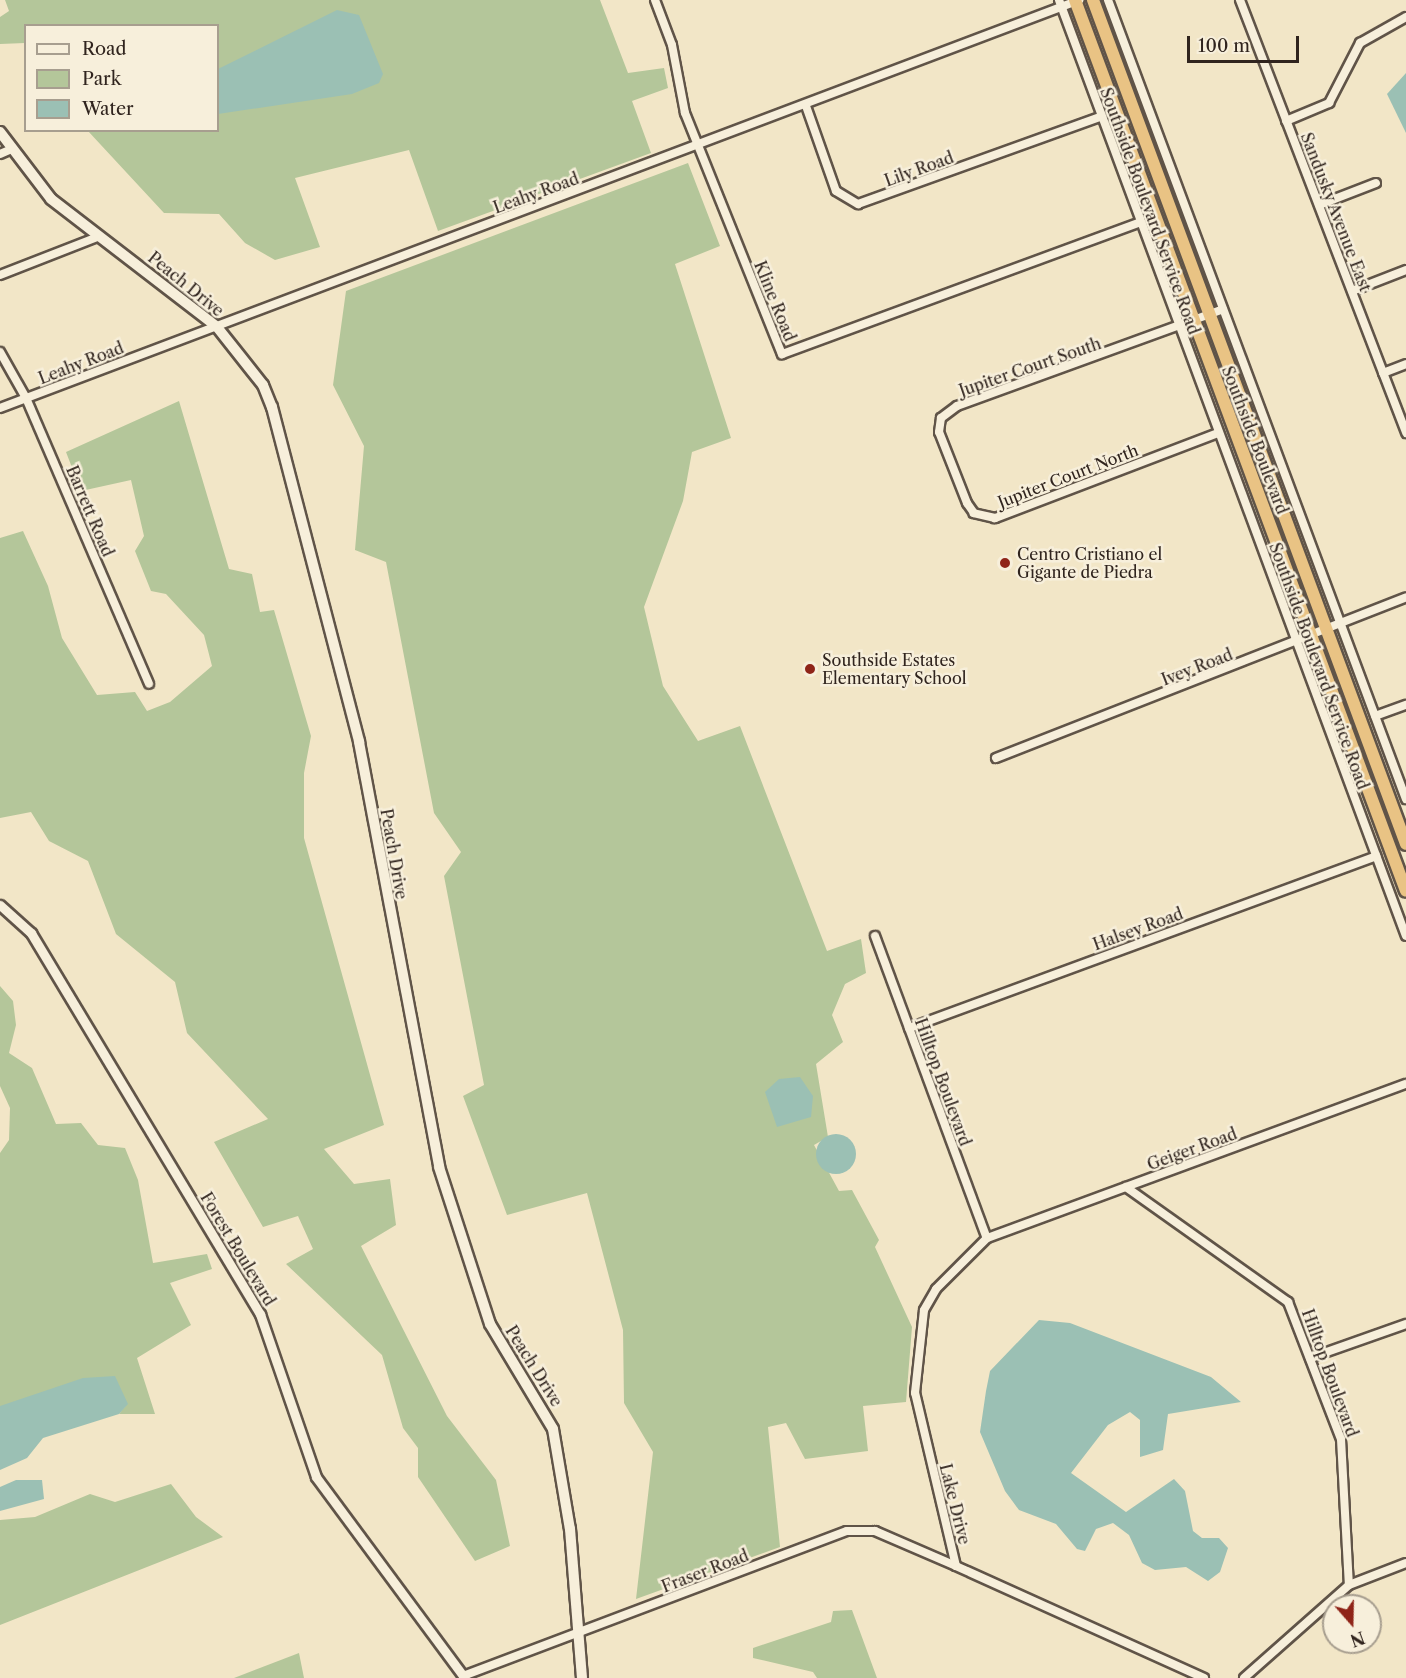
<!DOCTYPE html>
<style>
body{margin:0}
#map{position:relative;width:1406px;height:1678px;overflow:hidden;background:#f2e6c7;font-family:"Libre Caslon Text",serif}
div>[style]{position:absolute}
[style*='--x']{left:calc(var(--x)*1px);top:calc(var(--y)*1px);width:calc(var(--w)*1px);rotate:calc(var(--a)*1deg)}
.green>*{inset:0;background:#b4c69a}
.water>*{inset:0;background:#9bc0b4}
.round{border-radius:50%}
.roads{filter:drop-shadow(2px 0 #605448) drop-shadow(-2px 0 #605448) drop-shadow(0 2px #605448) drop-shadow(0 -2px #605448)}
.minor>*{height:8px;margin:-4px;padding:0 4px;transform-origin:4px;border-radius:4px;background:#f7efdb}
.tertiary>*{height:9px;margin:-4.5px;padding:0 4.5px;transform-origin:4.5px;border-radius:4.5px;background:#f7efdb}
.secondary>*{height:10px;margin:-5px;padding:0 5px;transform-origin:5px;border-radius:5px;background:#f7efdb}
.trunk>*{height:12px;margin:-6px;padding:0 6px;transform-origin:6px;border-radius:6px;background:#e9c384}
.dots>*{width:16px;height:16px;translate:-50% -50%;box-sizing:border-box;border:3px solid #f7efdb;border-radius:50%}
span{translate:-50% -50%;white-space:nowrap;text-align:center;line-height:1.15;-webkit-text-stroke:5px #f7efdb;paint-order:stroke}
.street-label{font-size:16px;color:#30241e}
.poi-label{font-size:16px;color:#30241e}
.left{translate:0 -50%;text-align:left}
.legend{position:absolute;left:24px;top:24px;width:195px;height:108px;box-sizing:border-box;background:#f7efdb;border:2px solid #a79e8f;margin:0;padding:8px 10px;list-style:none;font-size:18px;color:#30241e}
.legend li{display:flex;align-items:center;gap:12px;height:30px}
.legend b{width:30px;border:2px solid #a79e8f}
.north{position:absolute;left:1322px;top:1594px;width:60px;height:60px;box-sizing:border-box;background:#f7efdb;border:2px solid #a79e8f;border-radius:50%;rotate:160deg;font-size:16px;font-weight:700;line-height:24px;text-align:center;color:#30241e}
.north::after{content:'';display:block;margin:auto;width:21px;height:27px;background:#8f2418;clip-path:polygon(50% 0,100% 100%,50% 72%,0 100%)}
.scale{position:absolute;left:1187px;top:36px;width:112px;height:27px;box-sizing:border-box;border:3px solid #30241e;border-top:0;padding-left:8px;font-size:18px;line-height:21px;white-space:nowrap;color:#30241e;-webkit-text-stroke:4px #f7efdb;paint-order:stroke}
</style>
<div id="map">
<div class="green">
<div style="clip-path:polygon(5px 0,600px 0,628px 73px,664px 68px,668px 88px,632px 101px,651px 153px,438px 231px,409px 150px,295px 178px,320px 247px,275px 260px,245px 243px,219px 214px,164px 213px,88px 131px,218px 130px,218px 26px,26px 26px,25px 43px,0 44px,0 17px,9px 11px)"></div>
<div style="clip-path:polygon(688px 163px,720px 246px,675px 264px,731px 438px,692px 452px,683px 501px,644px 607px,663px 686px,698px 741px,740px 726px,827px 951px,861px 939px,866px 973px,845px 984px,832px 1015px,843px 1042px,816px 1064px,828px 1137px,814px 1145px,839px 1191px,852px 1190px,879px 1240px,875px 1247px,912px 1327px,906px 1402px,863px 1406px,868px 1451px,805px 1459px,786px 1423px,768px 1427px,780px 1547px,636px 1599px,653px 1452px,624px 1403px,623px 1330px,587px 1193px,507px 1215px,463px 1096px,484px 1085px,444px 876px,461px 852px,434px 813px,386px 562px,355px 550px,364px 446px,333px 385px,346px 291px)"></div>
<div style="clip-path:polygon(179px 401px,229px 569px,252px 574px,260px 612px,274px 610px,311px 736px,304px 773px,304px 838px,384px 1125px,324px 1149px,354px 1184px,390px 1179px,396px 1225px,361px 1246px,447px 1416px,496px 1480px,510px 1546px,475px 1561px,418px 1477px,418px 1448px,403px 1428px,382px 1355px,286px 1264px,313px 1249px,298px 1216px,263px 1227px,214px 1142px,268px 1119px,187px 1033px,175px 982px,116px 934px,88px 861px,49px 841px,31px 812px,0 818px,0 538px,23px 531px,48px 586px,62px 638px,97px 695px,135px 692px,147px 711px,170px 702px,212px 666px,204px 635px,166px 594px,151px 591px,135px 551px,144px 536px,131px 480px,81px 491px,66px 452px)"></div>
<div style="clip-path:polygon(0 986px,13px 1001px,16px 1025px,9px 1053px,32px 1068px,56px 1124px,81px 1123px,98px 1145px,125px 1148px,138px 1180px,153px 1263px,207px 1254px,212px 1269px,170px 1283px,191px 1325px,137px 1358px,155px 1414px,119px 1414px,127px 1404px,0 1406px,0 1153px,9px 1140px,10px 1108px,0 1086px)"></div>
<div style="clip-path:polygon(171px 1484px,196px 1517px,223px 1537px,0 1625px,0 1520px,35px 1517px,90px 1494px,115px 1502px)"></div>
<div style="clip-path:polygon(852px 1610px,877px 1678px,817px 1678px,813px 1672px,753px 1658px,753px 1648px,831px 1622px,833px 1611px)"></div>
<div style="clip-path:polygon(299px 1653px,304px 1678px,234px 1678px)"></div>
</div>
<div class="water">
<div style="clip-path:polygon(337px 10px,359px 15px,383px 74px,379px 83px,352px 94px,218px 114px,218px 69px)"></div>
<div style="clip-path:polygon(1406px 73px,1406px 133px,1387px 94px)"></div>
<div style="clip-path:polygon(800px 1077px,813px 1096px,811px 1117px,777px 1127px,765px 1092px,779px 1079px)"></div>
<div class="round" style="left:816px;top:1134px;width:40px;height:40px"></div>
<div style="clip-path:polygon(1039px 1320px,1070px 1323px,1211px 1377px,1241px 1402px,1168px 1414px,1163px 1450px,1140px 1457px,1140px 1420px,1130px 1412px,1108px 1425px,1071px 1473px,1126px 1512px,1174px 1479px,1185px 1491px,1193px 1531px,1202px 1538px,1219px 1538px,1228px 1548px,1220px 1572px,1208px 1581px,1186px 1567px,1155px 1570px,1142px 1563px,1129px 1535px,1113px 1523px,1096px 1529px,1085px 1551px,1077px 1549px,1056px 1524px,1019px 1510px,1005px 1491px,980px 1432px,986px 1391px,990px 1371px)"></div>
<div style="clip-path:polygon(115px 1376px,128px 1404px,119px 1414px,43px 1438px,27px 1458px,0 1470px,0 1406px,83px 1378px)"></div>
<div style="clip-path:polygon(16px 1480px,42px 1480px,44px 1499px,0 1511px,0 1487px)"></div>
</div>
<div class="roads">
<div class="minor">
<div style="--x:655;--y:0;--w:48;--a:69.3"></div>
<div style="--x:672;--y:45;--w:69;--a:79.2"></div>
<div style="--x:685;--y:113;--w:260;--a:68.1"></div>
<div style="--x:782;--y:354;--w:382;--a:-20.2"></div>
<div style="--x:1059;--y:0;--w:998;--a:69.66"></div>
<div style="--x:1108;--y:0;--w:853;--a:69.55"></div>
<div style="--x:1240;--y:0;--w:464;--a:69"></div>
<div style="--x:806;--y:106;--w:90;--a:70.6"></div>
<div style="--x:836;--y:191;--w:26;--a:31"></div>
<div style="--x:858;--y:204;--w:257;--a:-19.8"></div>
<div style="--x:1286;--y:121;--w:47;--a:-22.7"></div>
<div style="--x:1329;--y:103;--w:68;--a:-62.7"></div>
<div style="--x:1360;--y:43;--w:53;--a:-29.5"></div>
<div style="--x:0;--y:154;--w:13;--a:-23"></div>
<div style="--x:1319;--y:205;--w:61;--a:-21.1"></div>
<div style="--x:0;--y:275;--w:107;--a:-21.3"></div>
<div style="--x:1352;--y:291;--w:58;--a:-21.3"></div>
<div style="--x:0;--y:352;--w:53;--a:60.5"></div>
<div style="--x:26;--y:398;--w:311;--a:66.7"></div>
<div style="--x:1383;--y:373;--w:25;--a:-21"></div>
<div style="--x:0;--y:408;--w:1154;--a:-20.71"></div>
<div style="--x:1218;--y:433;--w:239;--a:159.1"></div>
<div style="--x:995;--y:518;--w:22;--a:-167"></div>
<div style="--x:974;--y:513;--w:12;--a:-125"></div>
<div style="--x:967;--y:503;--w:76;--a:-111.5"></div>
<div style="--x:939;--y:432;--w:14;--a:-82"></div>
<div style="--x:941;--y:418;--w:20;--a:-37"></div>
<div style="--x:957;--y:406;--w:283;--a:-20"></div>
<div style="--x:1375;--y:716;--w:33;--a:-20"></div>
<div style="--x:996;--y:758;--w:440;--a:-21.4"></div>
<div style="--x:875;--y:936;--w:322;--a:69.7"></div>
<div style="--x:909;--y:1028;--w:498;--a:-20.2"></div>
<div style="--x:1126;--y:1187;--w:199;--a:35.4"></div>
<div style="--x:1288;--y:1302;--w:147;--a:68.9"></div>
<div style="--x:1341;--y:1439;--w:146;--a:86.9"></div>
<div style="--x:1349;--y:1585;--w:140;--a:138.5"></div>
<div style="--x:1310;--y:1358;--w:102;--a:-19.5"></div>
<div style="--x:1349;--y:1585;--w:61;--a:-21.1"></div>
<div style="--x:463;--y:1676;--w:410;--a:-20.7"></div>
<div style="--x:847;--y:1531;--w:28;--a:0"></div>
<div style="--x:875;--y:1531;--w:88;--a:23.4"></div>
<div style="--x:1204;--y:1678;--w:272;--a:-155.7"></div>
<div style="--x:956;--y:1566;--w:178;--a:-103.3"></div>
<div style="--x:915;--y:1393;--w:83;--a:-83.8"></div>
<div style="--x:924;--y:1310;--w:24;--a:-60"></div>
<div style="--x:936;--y:1289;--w:72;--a:-45"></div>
<div style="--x:987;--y:1238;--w:446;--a:-20.2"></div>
</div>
<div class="tertiary">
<div style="--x:0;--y:905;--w:42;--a:42.1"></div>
<div style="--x:31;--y:933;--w:445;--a:59"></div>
<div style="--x:260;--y:1314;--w:172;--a:71"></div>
<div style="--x:316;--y:1477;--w:250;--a:53.5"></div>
</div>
<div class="secondary">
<div style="--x:0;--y:132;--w:84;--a:52.7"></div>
<div style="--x:51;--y:199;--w:210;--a:37.6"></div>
<div style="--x:217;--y:327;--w:74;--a:51.6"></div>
<div style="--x:263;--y:385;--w:24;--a:68"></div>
<div style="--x:272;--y:407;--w:346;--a:75.4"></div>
<div style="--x:359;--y:742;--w:432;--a:79.3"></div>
<div style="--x:439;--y:1167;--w:165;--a:72"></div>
<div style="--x:490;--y:1324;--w:122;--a:59"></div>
<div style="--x:553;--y:1429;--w:101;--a:80.4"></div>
<div style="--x:570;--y:1529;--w:149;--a:85.4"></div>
</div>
<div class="trunk">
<div style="--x:1075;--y:0;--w:950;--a:69.62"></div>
<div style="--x:1093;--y:0;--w:900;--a:69.65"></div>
</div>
</div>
<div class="dots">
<div style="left:1005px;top:563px;background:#8f2418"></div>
<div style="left:810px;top:669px;background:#8f2418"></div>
</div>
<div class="street-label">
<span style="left:919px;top:169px;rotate:-20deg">Lily Road</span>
<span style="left:536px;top:193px;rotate:-20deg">Leahy Road</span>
<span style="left:1150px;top:211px;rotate:70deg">Southside Boulevard Service Road</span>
<span style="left:1336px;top:212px;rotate:69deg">Sandusky Avenue East</span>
<span style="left:186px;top:284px;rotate:39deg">Peach Drive</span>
<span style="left:775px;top:301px;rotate:68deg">Kline Road</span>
<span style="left:81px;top:363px;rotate:-21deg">Leahy Road</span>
<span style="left:1030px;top:367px;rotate:-19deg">Jupiter Court South</span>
<span style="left:1255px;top:440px;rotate:69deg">Southside Boulevard</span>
<span style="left:1068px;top:476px;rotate:-21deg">Jupiter Court North</span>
<span style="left:90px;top:511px;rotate:67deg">Barrett Road</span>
<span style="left:1319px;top:666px;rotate:70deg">Southside Boulevard Service Road</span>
<span style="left:1197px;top:667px;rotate:-21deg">Ivey Road</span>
<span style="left:394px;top:854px;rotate:80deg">Peach Drive</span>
<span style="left:1138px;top:929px;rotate:-20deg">Halsey Road</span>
<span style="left:943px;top:1082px;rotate:70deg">Hilltop Boulevard</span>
<span style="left:1192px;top:1149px;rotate:-20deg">Geiger Road</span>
<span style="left:238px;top:1249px;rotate:59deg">Forest Boulevard</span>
<span style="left:534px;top:1366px;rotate:58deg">Peach Drive</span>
<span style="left:1330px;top:1373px;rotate:70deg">Hilltop Boulevard</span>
<span style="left:955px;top:1504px;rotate:76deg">Lake Drive</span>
<span style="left:705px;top:1571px;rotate:-21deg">Fraser Road</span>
</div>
<div class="poi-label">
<span class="left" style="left:1017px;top:563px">Centro Cristiano el<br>Gigante de Piedra</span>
<span class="left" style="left:822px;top:669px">Southside Estates<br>Elementary School</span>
</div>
<ul class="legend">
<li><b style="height:8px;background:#f7efdb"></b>Road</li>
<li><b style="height:16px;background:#b4c69a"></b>Park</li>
<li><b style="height:16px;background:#9bc0b4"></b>Water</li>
</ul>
<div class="north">N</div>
<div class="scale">100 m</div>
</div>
